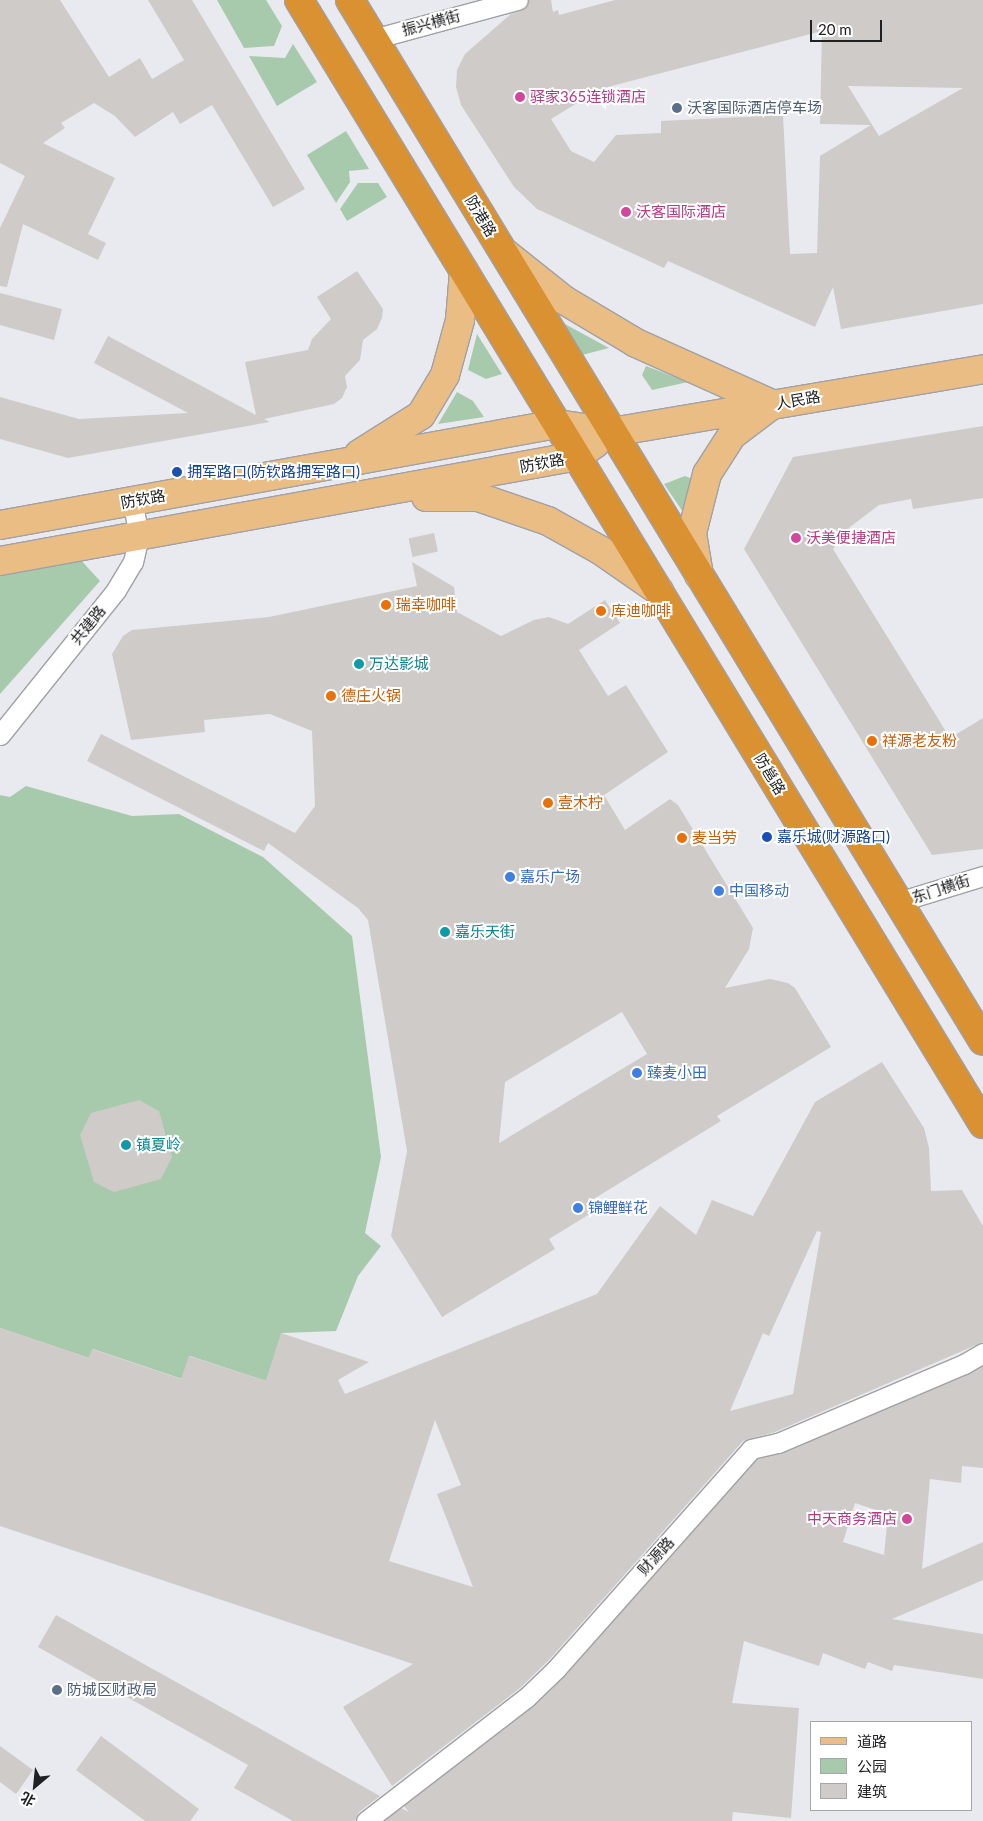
<!DOCTYPE html>
<meta charset="utf-8">
<style>
body{margin:0}
#map{position:relative;width:983px;height:1821px;overflow:hidden;background:#e9eaef;font-family:Lato,"Noto Sans SC",sans-serif}
div>[style]{position:absolute}
[style*='--x']{left:calc(var(--x)*1px);top:calc(var(--y)*1px);width:calc(var(--w)*1px);rotate:calc(var(--a)*1deg)}
.green>*{inset:0;background:#a8caac}
.building>*{inset:0;background:#cfcbc8;transform-origin:0 0}
.roads{filter:drop-shadow(1px 0 #a0a1a6) drop-shadow(-1px 0 #a0a1a6) drop-shadow(0 1px #a0a1a6) drop-shadow(0 -1px #a0a1a6)}
.street>*{height:19px;margin:-9.5px;padding:0 9.5px;transform-origin:9.5px;border-radius:9.5px;background:#fff}
.primary>*{height:28px;margin:-14px;padding:0 14px;transform-origin:14px;border-radius:14px;background:#e9bd84}
.highway>*{height:28px;margin:-14px;padding:0 14px;transform-origin:14px;border-radius:14px;background:#da9132}
.dots>*{width:14px;height:14px;translate:-50% -50%;box-sizing:border-box;border:2px solid #fff;border-radius:50%}
span{translate:-50% -50%;white-space:nowrap;text-align:center;line-height:1.15;-webkit-text-stroke:4px #fff;paint-order:stroke}
.street-label{font-size:15px;color:#202123}
.hotel-label{font-size:15px;color:#b23c85}
.left{translate:0 -50%;text-align:left}
.right{translate:-100% -50%;text-align:right}
.service-label{font-size:15px;color:#4e5e75}
.transit-label{font-size:15px;color:#164399}
.food-label{font-size:15px;color:#c56008}
.culture-label{font-size:15px;color:#0d838f}
.shop-label{font-size:15px;color:#366cbe}
.legend{position:absolute;left:810px;top:1721px;width:162px;height:90px;box-sizing:border-box;background:#fff;border:1px solid #a6a6a7;margin:0;padding:6px 9px;list-style:none;font-size:15px;color:#202123}
.legend li{display:flex;align-items:center;gap:10px;height:25px}
.legend b{width:25px;border:1px solid #a6a6a7}
.north{position:absolute;left:10px;top:1761px;width:50px;height:50px;-webkit-text-stroke:4px #fff;paint-order:stroke;rotate:208deg;font-size:14px;font-weight:700;line-height:20px;text-align:center;color:#202123}
.north::after{content:'';display:block;margin:auto;width:18px;height:22px;background:#202123;clip-path:polygon(50% 0,100% 100%,50% 72%,0 100%)}
.scale{position:absolute;left:810px;top:20px;width:72px;height:22px;box-sizing:border-box;border:2px solid #202123;border-top:0;padding-left:6px;font-size:15px;line-height:18px;white-space:nowrap;color:#202123;-webkit-text-stroke:4px #fff;paint-order:stroke}
</style>
<div id="map">
<div class="green">
<div style="clip-path:polygon(217px 0,266px 0,282px 26px,274px 46px,244px 48px)"></div>
<div style="clip-path:polygon(293px 44px,317px 82px,277px 106px,249px 56px,285px 58px)"></div>
<div style="clip-path:polygon(346px 131px,369px 169px,349px 171px,350px 182px,336px 203px,307px 155px)"></div>
<div style="clip-path:polygon(358px 183px,378px 183px,387px 197px,347px 221px,340px 209px)"></div>
<div style="clip-path:polygon(563px 323px,609px 348px,582px 355px)"></div>
<div style="clip-path:polygon(477px 334px,502px 374px,486px 379px,468px 370px)"></div>
<div style="clip-path:polygon(646px 366px,688px 382px,652px 390px,642px 375px)"></div>
<div style="clip-path:polygon(457px 392px,473px 401px,484px 417px,438px 424px)"></div>
<div style="clip-path:polygon(685px 476px,692px 479px,683px 512px,664px 484px)"></div>
<div style="clip-path:polygon(79px 558px,100px 581px,0 694px,0 576px)"></div>
<div style="clip-path:polygon(26px 786px,132px 816px,179px 814px,263px 857px,352px 936px,381px 1157px,365px 1233px,381px 1246px,358px 1276px,336px 1331px,282px 1333px,266px 1381px,190px 1356px,182px 1379px,93px 1349px,89px 1358px,0 1328px,0 795px,10px 797px)"></div>
</div>
<div class="building">
<div style="clip-path:polygon(0 0,60px 0,109px 77px,140px 58px,152px 79px,184px 60px,148px 0,192px 0,305px 189px,273px 207px,212px 105px,180px 124px,173px 112px,135px 137px,115px 116px,94px 103px,61px 123px,65px 128px,43px 143px,115px 178px,88px 234px,106px 243px,98px 260px,23px 224px,7px 287px,0 286px,0 228px,25px 176px,0 163px)"></div>
<div style="clip-path:polygon(evenodd,529px 0,551px 0,553px 12px,558px 10px,559px 15px,615px 0,983px 0,983px 304px,841px 329px,833px 287px,815px 327px,668px 261px,664px 268px,537px 209px,514px 187px,461px 105px,456px 87px,457px 70px,465px 54px,511px 14px,526px 8px,529px 0,822px 31px,820px 124px,871px 125px,820px 156px,817px 253px,790px 254px,783px 115px,661px 121px,661px 133px,616px 135px,594px 162px,571px 151px,551px 119px,582px 100px,581px 94px,822px 31px,529px 0,848px 86px,963px 88px,879px 136px,848px 86px)"></div>
<div style="clip-path:polygon(357px 271px,383px 309px,382px 318px,377px 329px,363px 340px,360px 360px,345px 376px,347px 387px,342px 398px,334px 404px,264px 419px,270px 422px,68px 458px,0 439px,0 397px,79px 419px,188px 413px,94px 363px,108px 336px,256px 415px,245px 362px,308px 350px,312px 339px,331px 319px,317px 297px)"></div>
<div style="clip-path:polygon(0 293px,62px 309px,54px 340px,0 325px)"></div>
<div style="clip-path:polygon(983px 426px,983px 498px,913px 509px,911px 499px,879px 505px,850px 527px,833px 549px,950px 738px,983px 718px,983px 849px,932px 855px,744px 549px,793px 457px)"></div>
<div style="left:434px;top:533px;width:19px;height:26px;rotate:78deg"></div>
<div style="clip-path:polygon(evenodd,412px 562px,454px 587px,457px 612px,501px 636px,534px 620px,549px 617px,568px 624px,605px 600px,620px 623px,579px 650px,608px 696px,626px 685px,668px 752px,604px 795px,625px 830px,670px 799px,678px 805px,753px 928px,749px 949px,725px 988px,770px 979px,788px 983px,795px 988px,831px 1047px,717px 1116px,721px 1121px,587px 1203px,593px 1212px,549px 1239px,555px 1249px,442px 1317px,391px 1236px,407px 1151px,368px 920px,358px 908px,268px 843px,264px 851px,87px 761px,101px 734px,295px 833px,315px 806px,312px 731px,270px 714px,204px 720px,205px 732px,131px 740px,112px 654px,123px 636px,132px 630px,269px 617px,417px 586px,412px 562px,622px 1012px,647px 1054px,499px 1143px,505px 1082px,622px 1012px)"></div>
<div style="clip-path:polygon(evenodd,882px 1062px,924px 1128px,929px 1148px,931px 1191px,962px 1190px,983px 1226px,983px 1342px,775px 1432px,743px 1441px,548px 1661px,520px 1688px,392px 1786px,343px 1707px,413px 1664px,0 1526px,0 1328px,89px 1358px,92px 1349px,181px 1379px,189px 1356px,266px 1381px,281px 1333px,369px 1362px,338px 1380px,345px 1394px,597px 1294px,660px 1206px,696px 1235px,712px 1200px,753px 1216px,815px 1102px,882px 1062px,817px 1231px,821px 1232px,793px 1394px,730px 1411px,763px 1333px,769px 1336px,817px 1231px,882px 1062px,435px 1420px,461px 1485px,437px 1494px,473px 1587px,389px 1561px,435px 1420px)"></div>
<div style="clip-path:polygon(139px 1100px,159px 1111px,172px 1157px,161px 1179px,114px 1192px,94px 1182px,80px 1135px,91px 1113px)"></div>
<div style="clip-path:polygon(evenodd,983px 1366px,983px 1468px,962px 1466px,961px 1483px,930px 1479px,922px 1569px,983px 1542px,983px 1580px,892px 1619px,983px 1634px,983px 1679px,894px 1665px,892px 1671px,868px 1662px,865px 1669px,823px 1653px,819px 1666px,744px 1641px,732px 1703px,799px 1708px,791px 1818px,733px 1812px,732px 1821px,384px 1821px,401px 1808px,409px 1812px,404px 1806px,534px 1706px,564px 1677px,757px 1459px,782px 1453px,983px 1366px,855px 1503px,888px 1514px,884px 1555px,843px 1542px,855px 1503px)"></div>
<div style="clip-path:polygon(56px 1615px,266px 1732px,380px 1796px,359px 1812px,355px 1821px,293px 1821px,234px 1788px,248px 1765px,38px 1647px)"></div>
<div style="clip-path:polygon(101px 1736px,199px 1809px,190px 1821px,145px 1821px,76px 1770px)"></div>
<div style="clip-path:polygon(0 1746px,33px 1770px,16px 1794px,0 1782px)"></div>
</div>
<div class="roads">
<div class="street">
<div style="--x:373;--y:39;--w:150;--a:-15.1"></div>
<div style="--x:0;--y:735;--w:186;--a:-51.3"></div>
<div style="--x:116;--y:590;--w:33;--a:-59"></div>
<div style="--x:133;--y:562;--w:27;--a:-77"></div>
<div style="--x:139;--y:536;--w:36;--a:-101"></div>
<div style="--x:898;--y:902;--w:89;--a:-17"></div>
<div style="--x:366;--y:1821;--w:203;--a:-37.6"></div>
<div style="--x:527;--y:1697;--w:40;--a:-44"></div>
<div style="--x:556;--y:1669;--w:294;--a:-48.4"></div>
<div style="--x:751;--y:1449;--w:28;--a:-13"></div>
<div style="--x:778;--y:1443;--w:202;--a:-23"></div>
<div style="--x:964;--y:1364;--w:22;--a:-30"></div>
</div>
<div class="primary">
<div style="--x:505;--y:253;--w:75;--a:38.5"></div>
<div style="--x:564;--y:300;--w:84;--a:30.8"></div>
<div style="--x:636;--y:343;--w:149;--a:24.2"></div>
<div style="--x:359;--y:454;--w:73;--a:-32.2"></div>
<div style="--x:421;--y:415;--w:47;--a:-59"></div>
<div style="--x:445;--y:375;--w:57;--a:-74.7"></div>
<div style="--x:460;--y:320;--w:49;--a:-85.3"></div>
<div style="--x:426;--y:497;--w:52;--a:0"></div>
<div style="--x:478;--y:497;--w:74;--a:18.9"></div>
<div style="--x:548;--y:521;--w:60;--a:29.1"></div>
<div style="--x:600;--y:550;--w:72;--a:34.8"></div>
<div style="--x:0;--y:525;--w:566;--a:-10.28"></div>
<div style="--x:557;--y:424;--w:56;--a:8.3"></div>
<div style="--x:612;--y:432;--w:376;--a:-9.6"></div>
<div style="--x:0;--y:561;--w:586;--a:-10.31"></div>
<div style="--x:577;--y:456;--w:22;--a:-34"></div>
<div style="--x:699;--y:575;--w:43;--a:-99.5"></div>
<div style="--x:692;--y:533;--w:61;--a:-75.7"></div>
<div style="--x:707;--y:474;--w:46;--a:-57.3"></div>
<div style="--x:732;--y:435;--w:46;--a:-37.1"></div>
</div>
<div class="highway">
<div style="--x:299;--y:0;--w:1316;--a:58.68"></div>
<div style="--x:350;--y:0;--w:1218;--a:58.7"></div>
</div>
</div>
<div class="dots">
<div style="left:520px;top:97px;background:#d1479c"></div>
<div style="left:677px;top:108px;background:#5c6f8a"></div>
<div style="left:626px;top:212px;background:#d1479c"></div>
<div style="left:177px;top:472px;background:#1a4fb4"></div>
<div style="left:796px;top:538px;background:#d1479c"></div>
<div style="left:386px;top:605px;background:#e8710a"></div>
<div style="left:601px;top:611px;background:#e8710a"></div>
<div style="left:359px;top:664px;background:#0f9aa8"></div>
<div style="left:331px;top:696px;background:#e8710a"></div>
<div style="left:872px;top:741px;background:#e8710a"></div>
<div style="left:548px;top:803px;background:#e8710a"></div>
<div style="left:767px;top:837px;background:#1a4fb4"></div>
<div style="left:682px;top:838px;background:#e8710a"></div>
<div style="left:510px;top:877px;background:#3f7fe0"></div>
<div style="left:719px;top:891px;background:#3f7fe0"></div>
<div style="left:445px;top:932px;background:#0f9aa8"></div>
<div style="left:637px;top:1073px;background:#3f7fe0"></div>
<div style="left:126px;top:1145px;background:#0f9aa8"></div>
<div style="left:578px;top:1208px;background:#3f7fe0"></div>
<div style="left:907px;top:1519px;background:#d1479c"></div>
<div style="left:57px;top:1690px;background:#5c6f8a"></div>
</div>
<div class="street-label">
<span style="left:431px;top:23px;rotate:-15deg">振兴横街</span>
<span style="left:481px;top:216px;rotate:59deg">防港路</span>
<span style="left:798px;top:400px;rotate:-10deg">人民路</span>
<span style="left:542px;top:463px;rotate:-10deg">防钦路</span>
<span style="left:143px;top:499px;rotate:-10deg">防钦路</span>
<span style="left:88px;top:625px;rotate:-51deg">共建路</span>
<span style="left:770px;top:774px;rotate:59deg">防邕路</span>
<span style="left:941px;top:889px;rotate:-18deg">东门横街</span>
<span style="left:656px;top:1556px;rotate:-48deg">财源路</span>
</div>
<div class="hotel-label">
<span class="left" style="left:530px;top:97px">驿家365连锁酒店</span>
<span class="left" style="left:636px;top:212px">沃客国际酒店</span>
<span class="left" style="left:806px;top:538px">沃美便捷酒店</span>
<span class="right" style="left:897px;top:1519px">中天商务酒店</span>
</div>
<div class="service-label">
<span class="left" style="left:687px;top:108px">沃客国际酒店停车场</span>
<span class="left" style="left:67px;top:1690px">防城区财政局</span>
</div>
<div class="transit-label">
<span class="left" style="left:187px;top:472px">拥军路口(防钦路拥军路口)</span>
<span class="left" style="left:777px;top:837px">嘉乐城(财源路口)</span>
</div>
<div class="food-label">
<span class="left" style="left:396px;top:605px">瑞幸咖啡</span>
<span class="left" style="left:611px;top:611px">库迪咖啡</span>
<span class="left" style="left:341px;top:696px">德庄火锅</span>
<span class="left" style="left:882px;top:741px">祥源老友粉</span>
<span class="left" style="left:558px;top:803px">壹木柠</span>
<span class="left" style="left:692px;top:838px">麦当劳</span>
</div>
<div class="culture-label">
<span class="left" style="left:369px;top:664px">万达影城</span>
<span class="left" style="left:455px;top:932px">嘉乐天街</span>
<span class="left" style="left:136px;top:1145px">镇夏岭</span>
</div>
<div class="shop-label">
<span class="left" style="left:520px;top:877px">嘉乐广场</span>
<span class="left" style="left:729px;top:891px">中国移动</span>
<span class="left" style="left:647px;top:1073px">臻麦小田</span>
<span class="left" style="left:588px;top:1208px">锦鲤鲜花</span>
</div>
<ul class="legend">
<li><b style="height:6px;background:#e9bd84"></b>道路</li>
<li><b style="height:14px;background:#a8caac"></b>公园</li>
<li><b style="height:14px;background:#cfcbc8"></b>建筑</li>
</ul>
<div class="north">北</div>
<div class="scale">20 m</div>
</div>
